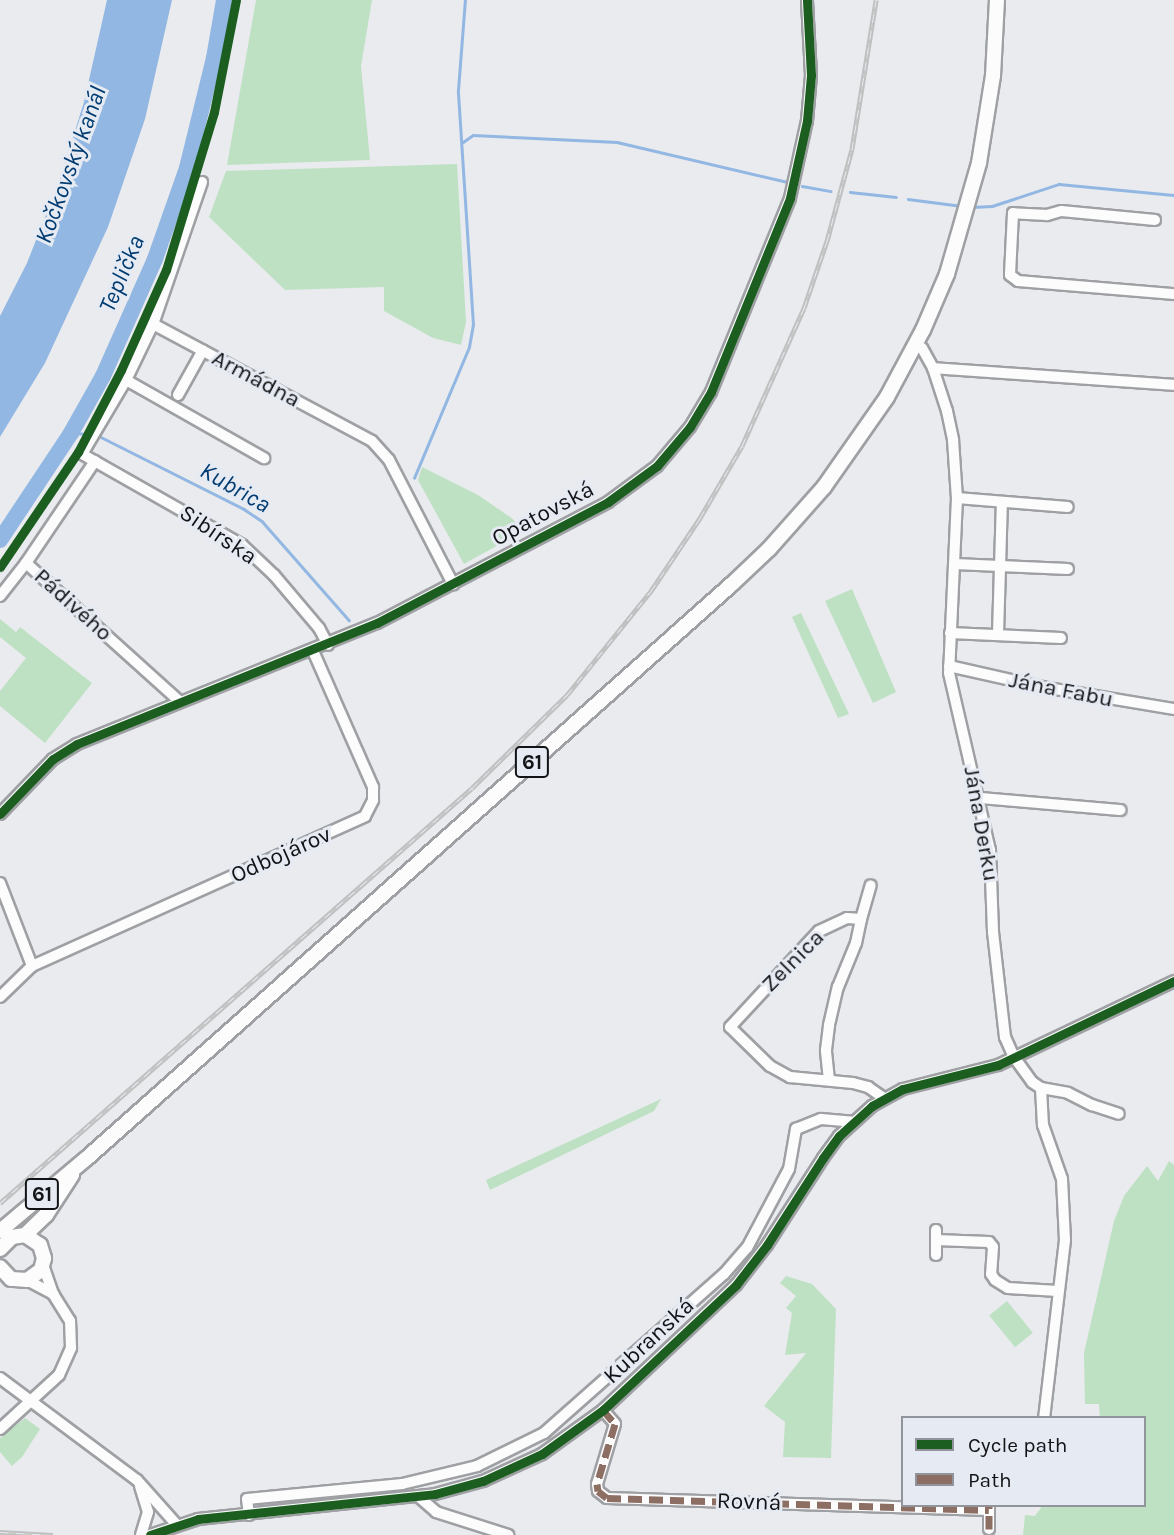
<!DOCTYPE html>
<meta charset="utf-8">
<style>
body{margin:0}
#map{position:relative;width:1174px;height:1535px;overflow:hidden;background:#e9ebef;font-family:Karla,sans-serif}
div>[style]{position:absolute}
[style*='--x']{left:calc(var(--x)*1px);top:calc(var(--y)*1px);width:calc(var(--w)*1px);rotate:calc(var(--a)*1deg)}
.green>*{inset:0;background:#bfe1c3;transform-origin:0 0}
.water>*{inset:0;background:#92b7e2}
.stream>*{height:2.5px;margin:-1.25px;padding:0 1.25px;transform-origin:1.25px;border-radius:1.25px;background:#92b7e2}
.river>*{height:16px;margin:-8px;padding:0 8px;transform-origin:8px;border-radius:8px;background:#92b7e2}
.roads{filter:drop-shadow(2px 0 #9ea0a3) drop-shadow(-2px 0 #9ea0a3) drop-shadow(0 2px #9ea0a3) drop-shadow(0 -2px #9ea0a3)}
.minor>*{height:10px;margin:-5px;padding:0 5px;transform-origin:5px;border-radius:5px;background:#fcfcfd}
.major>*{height:14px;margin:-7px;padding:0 7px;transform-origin:7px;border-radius:7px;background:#fcfcfd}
.rail>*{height:5px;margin-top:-2.5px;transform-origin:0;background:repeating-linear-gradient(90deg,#e6eaf2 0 8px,#bfc0c0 0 16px);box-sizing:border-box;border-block:2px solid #bfc0c0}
.quiet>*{height:7px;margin-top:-3.5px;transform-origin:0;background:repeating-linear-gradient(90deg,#8d6e63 0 14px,transparent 0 21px)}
.cycleway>*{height:9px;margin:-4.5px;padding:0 4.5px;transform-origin:4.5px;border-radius:4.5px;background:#1b5e20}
span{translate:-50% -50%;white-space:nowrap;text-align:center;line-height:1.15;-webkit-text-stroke:6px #e6eaf2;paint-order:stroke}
.shield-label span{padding:2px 5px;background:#e6eaf2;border:2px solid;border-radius:5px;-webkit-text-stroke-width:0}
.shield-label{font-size:21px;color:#121316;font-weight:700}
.street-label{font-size:23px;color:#121316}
.water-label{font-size:24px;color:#003c72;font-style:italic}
.legend{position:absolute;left:901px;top:1416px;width:245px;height:91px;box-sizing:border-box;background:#e6eaf2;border:2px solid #91949a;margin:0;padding:9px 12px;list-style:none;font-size:21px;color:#121316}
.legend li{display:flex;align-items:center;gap:14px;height:35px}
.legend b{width:35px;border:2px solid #91949a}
</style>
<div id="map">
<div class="green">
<div style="clip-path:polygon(256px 0,372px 0,361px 66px,370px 160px,227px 165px)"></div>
<div style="clip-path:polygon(457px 164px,466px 322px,461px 345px,433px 338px,384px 311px,384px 287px,285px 290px,209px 217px,226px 171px)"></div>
<div style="clip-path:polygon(422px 467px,478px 495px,513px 519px,522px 532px,464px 564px,418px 480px)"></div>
<div style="clip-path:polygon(852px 589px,896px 692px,873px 703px,825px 601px)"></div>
<div style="clip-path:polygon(801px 613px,849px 714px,838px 718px,792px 617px)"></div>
<div style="clip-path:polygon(0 619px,16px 632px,20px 627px,92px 683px,45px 743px,0 706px,0 691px,26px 658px,0 637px)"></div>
<div style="clip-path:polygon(661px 1099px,654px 1111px,490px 1190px,486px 1180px)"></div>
<div style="clip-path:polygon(1169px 1161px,1174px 1165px,1174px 1535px,1023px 1535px,1025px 1515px,1035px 1516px,1043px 1505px,1144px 1505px,1144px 1418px,1100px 1418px,1099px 1404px,1085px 1404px,1084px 1353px,1114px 1221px,1124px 1196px,1147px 1166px,1158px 1181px)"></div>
<div style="clip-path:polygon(786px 1276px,812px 1284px,836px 1309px,831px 1458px,783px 1457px,785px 1422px,764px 1406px,806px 1353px,785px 1355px,792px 1313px,786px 1308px,796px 1296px,780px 1283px)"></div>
<div style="left:1007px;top:1301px;width:41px;height:23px;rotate:51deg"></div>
<div style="clip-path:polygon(25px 1418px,40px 1429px,22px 1457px,12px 1466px,0 1452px,0 1438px)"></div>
</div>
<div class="water">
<div style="clip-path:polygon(107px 0,172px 0,145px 119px,108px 227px,45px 363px,0 437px,0 316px,27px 263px,59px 182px,84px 102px)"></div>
</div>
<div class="stream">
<div style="--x:463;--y:142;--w:12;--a:-35"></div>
<div style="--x:473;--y:135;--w:144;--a:2.8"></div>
<div style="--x:617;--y:142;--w:176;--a:13.2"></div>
<div style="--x:802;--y:186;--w:29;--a:10"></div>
<div style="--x:850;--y:192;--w:46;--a:6.2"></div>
<div style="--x:908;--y:199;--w:54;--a:7.4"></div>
<div style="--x:972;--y:207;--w:20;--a:-3"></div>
<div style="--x:992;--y:206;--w:71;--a:-18.2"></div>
<div style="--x:1059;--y:184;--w:116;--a:5.5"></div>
<div style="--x:71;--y:433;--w:20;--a:3"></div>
<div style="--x:97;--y:435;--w:165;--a:26.7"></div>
<div style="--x:244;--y:509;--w:22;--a:34"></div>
<div style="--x:262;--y:521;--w:132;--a:48.7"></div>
<div style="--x:414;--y:478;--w:142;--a:-67.2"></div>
<div style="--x:469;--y:347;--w:22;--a:-80"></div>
<div style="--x:473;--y:325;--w:235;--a:-93.7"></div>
<div style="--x:458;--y:90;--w:90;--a:-85.6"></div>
</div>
<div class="river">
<div style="--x:0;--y:540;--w:128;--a:-56.4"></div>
<div style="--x:71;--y:433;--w:65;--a:-60.7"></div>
<div style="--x:103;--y:376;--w:128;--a:-66"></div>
<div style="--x:155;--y:259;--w:96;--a:-70.6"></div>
<div style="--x:187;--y:168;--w:113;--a:-76.2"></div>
<div style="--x:214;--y:58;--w:59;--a:-80.2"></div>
</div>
<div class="roads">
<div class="minor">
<div style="--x:202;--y:182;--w:150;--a:109"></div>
<div style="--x:153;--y:324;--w:62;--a:115.7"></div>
<div style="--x:126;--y:380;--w:86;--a:120.7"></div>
<div style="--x:82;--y:454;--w:184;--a:29.6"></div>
<div style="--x:242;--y:545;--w:44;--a:43.2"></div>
<div style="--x:274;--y:575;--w:70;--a:49.7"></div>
<div style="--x:319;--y:628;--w:19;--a:62"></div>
<div style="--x:1155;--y:220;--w:94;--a:-174.5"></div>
<div style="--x:1061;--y:211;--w:15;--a:164"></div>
<div style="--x:1047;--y:215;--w:34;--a:-177"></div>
<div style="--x:1013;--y:213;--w:62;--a:92.8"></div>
<div style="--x:1010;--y:275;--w:10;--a:37"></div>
<div style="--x:1018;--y:281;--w:157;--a:4.8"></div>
<div style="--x:153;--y:324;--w:248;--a:28.1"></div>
<div style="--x:372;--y:441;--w:25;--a:48"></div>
<div style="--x:389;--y:460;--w:140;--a:62.7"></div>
<div style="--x:915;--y:346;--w:7;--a:16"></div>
<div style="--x:922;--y:348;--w:23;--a:61"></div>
<div style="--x:933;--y:368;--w:45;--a:72"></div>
<div style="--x:947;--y:411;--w:30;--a:78"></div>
<div style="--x:953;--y:440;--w:58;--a:86.1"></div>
<div style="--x:957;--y:498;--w:175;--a:92.6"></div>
<div style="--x:949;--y:673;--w:182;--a:77"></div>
<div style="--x:990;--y:850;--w:82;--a:87.9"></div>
<div style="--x:993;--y:932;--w:106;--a:83.5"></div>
<div style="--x:1005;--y:1037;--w:22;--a:66"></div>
<div style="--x:1014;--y:1057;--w:31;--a:54"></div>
<div style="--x:1032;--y:1082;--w:11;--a:34"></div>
<div style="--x:1041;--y:1088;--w:37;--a:87"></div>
<div style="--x:1043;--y:1125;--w:57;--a:70.6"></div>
<div style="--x:1062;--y:1179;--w:61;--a:87.2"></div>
<div style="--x:1065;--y:1240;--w:179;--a:96.7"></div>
<div style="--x:933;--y:368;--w:242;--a:4"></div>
<div style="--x:126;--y:380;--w:159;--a:29.5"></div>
<div style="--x:178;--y:395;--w:51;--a:-60.9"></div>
<div style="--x:957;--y:498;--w:111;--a:4.6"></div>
<div style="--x:26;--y:563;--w:206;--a:42"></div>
<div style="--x:955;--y:564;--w:113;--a:2.5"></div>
<div style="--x:0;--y:596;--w:42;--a:-51.8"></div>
<div style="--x:26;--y:563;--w:123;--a:-55.9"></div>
<div style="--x:950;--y:633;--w:111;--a:2.6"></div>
<div style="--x:998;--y:634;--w:132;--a:-88.3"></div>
<div style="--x:949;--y:666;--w:95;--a:12.7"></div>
<div style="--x:1042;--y:687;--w:134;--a:9.5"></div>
<div style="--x:980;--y:798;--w:141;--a:4.9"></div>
<div style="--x:0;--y:814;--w:76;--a:-46.1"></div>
<div style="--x:53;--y:759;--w:28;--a:-32"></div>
<div style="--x:77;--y:744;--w:323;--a:-22"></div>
<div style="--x:377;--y:623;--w:261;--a:-27.6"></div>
<div style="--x:608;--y:502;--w:61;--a:-36.3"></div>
<div style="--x:657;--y:466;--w:51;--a:-49.8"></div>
<div style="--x:690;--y:427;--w:41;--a:-59"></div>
<div style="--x:711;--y:392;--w:209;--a:-67.8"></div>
<div style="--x:790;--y:198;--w:79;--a:-77.6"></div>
<div style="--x:807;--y:121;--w:46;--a:-85"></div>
<div style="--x:811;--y:75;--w:75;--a:-93.1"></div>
<div style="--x:0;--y:883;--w:89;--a:68.9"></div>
<div style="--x:861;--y:919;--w:35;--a:-74"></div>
<div style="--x:0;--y:997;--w:45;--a:-44.1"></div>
<div style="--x:32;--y:966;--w:365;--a:-24.2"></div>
<div style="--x:365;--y:816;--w:18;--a:-63"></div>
<div style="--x:373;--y:800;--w:13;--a:-90"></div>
<div style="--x:373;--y:787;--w:149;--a:-113.8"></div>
<div style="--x:829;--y:1080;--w:30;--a:-96"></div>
<div style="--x:826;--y:1050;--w:25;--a:-83"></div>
<div style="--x:829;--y:1025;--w:39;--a:-77"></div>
<div style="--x:838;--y:987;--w:48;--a:-67.8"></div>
<div style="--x:856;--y:943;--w:25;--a:-78"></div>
<div style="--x:861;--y:919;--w:14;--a:-176"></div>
<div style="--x:847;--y:918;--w:31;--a:155"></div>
<div style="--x:819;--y:931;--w:131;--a:132.8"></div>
<div style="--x:730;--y:1027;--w:56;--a:44.3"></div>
<div style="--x:770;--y:1066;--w:23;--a:29"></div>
<div style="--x:790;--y:1077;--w:63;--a:5.4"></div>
<div style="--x:853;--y:1083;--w:16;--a:15"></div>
<div style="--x:868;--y:1087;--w:19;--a:35"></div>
<div style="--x:1041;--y:1088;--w:27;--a:10"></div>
<div style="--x:1068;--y:1093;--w:27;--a:27"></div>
<div style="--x:1092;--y:1105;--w:28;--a:18"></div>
<div style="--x:936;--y:1230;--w:25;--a:90"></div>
<div style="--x:936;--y:1240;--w:53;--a:2.2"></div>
<div style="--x:989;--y:1242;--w:6;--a:51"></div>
<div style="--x:993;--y:1247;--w:27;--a:94"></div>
<div style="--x:991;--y:1274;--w:7;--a:56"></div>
<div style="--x:995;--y:1280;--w:15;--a:32"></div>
<div style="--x:1008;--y:1288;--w:50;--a:3.4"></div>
<div style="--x:27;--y:1280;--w:30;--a:28"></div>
<div style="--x:0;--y:1378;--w:171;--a:36.7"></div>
<div style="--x:137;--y:1480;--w:59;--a:48.4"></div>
<div style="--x:603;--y:1410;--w:18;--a:49"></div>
<div style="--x:615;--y:1424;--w:63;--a:106.7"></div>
<div style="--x:597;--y:1484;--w:7;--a:82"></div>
<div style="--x:598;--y:1491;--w:11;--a:38"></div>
<div style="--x:607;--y:1498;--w:382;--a:1.8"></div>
<div style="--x:0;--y:1429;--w:80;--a:-42.5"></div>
<div style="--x:59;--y:1375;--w:30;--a:-66"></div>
<div style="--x:71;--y:1348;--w:27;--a:-92"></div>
<div style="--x:70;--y:1321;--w:32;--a:-122"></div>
<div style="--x:53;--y:1294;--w:31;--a:-109"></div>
<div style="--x:140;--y:1486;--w:27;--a:73"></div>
<div style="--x:148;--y:1512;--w:24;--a:107"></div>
<div style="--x:419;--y:1497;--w:23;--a:41"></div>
<div style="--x:436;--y:1512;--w:76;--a:17.7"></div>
<div style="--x:249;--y:1515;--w:16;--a:-97"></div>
<div style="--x:247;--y:1499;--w:156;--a:-5.5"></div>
<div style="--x:402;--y:1484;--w:77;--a:-13.5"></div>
<div style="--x:477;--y:1466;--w:75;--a:-26.2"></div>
<div style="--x:544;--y:1433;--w:240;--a:-41.5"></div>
<div style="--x:724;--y:1274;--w:35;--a:-49"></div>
<div style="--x:747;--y:1248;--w:89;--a:-62"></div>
<div style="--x:789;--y:1169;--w:41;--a:-80.1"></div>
<div style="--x:796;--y:1129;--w:27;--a:-22"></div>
<div style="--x:821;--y:1119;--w:32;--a:5"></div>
<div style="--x:989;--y:1529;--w:24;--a:-90"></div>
<div style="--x:150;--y:1535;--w:51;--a:-18.4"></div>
<div style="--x:198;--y:1519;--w:238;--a:-6"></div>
<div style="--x:435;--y:1494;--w:50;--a:-15.2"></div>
<div style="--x:483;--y:1481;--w:65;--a:-24.6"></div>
<div style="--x:542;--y:1454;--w:75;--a:-35.8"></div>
<div style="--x:603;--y:1410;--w:183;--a:-43.2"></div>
<div style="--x:736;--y:1285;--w:51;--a:-52.2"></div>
<div style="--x:767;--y:1245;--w:103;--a:-57.2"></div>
<div style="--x:823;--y:1158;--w:27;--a:-54"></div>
<div style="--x:839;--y:1136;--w:45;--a:-42.3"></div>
<div style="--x:872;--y:1106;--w:35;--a:-29"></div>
<div style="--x:903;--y:1089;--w:98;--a:-14.2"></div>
<div style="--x:998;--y:1065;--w:195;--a:-25.5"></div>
</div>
<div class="major">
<div style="--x:0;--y:1231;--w:114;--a:-40"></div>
<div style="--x:87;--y:1158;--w:863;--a:-41.67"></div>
<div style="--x:732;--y:584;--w:51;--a:-43.4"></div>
<div style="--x:769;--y:549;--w:83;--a:-48.4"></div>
<div style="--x:824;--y:487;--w:110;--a:-55"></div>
<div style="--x:887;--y:397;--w:76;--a:-61.8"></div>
<div style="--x:923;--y:330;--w:61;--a:-66.8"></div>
<div style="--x:947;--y:274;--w:116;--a:-73.9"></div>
<div style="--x:979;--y:163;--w:88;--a:-80.9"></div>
<div style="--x:993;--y:76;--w:76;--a:-87"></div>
<div style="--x:25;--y:1235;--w:29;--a:-44"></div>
<div style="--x:46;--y:1215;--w:48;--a:-57"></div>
<div style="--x:0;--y:1249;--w:17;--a:-45"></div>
<div style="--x:12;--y:1237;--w:13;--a:-9"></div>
<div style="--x:25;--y:1235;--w:18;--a:34"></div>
<div style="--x:40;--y:1245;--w:14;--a:73"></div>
<div style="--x:44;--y:1258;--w:12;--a:104"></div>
<div style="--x:41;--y:1270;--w:17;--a:144"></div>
<div style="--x:27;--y:1280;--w:16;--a:-176"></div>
<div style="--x:11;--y:1279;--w:16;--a:-133"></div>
</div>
</div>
<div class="rail">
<div style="--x:0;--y:1203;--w:628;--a:-41.32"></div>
<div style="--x:472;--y:788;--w:133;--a:-44.4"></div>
<div style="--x:567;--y:695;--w:134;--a:-51.1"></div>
<div style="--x:651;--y:591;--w:88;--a:-56.1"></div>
<div style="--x:700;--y:518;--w:83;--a:-59.7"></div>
<div style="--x:742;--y:446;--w:151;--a:-65.8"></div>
<div style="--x:804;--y:308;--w:71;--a:-71.1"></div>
<div style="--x:827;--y:241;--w:95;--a:-74.8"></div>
<div style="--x:852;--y:149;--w:151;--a:-80.8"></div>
<div style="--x:0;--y:1532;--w:53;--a:3.2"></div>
</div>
<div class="quiet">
<div style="--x:603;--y:1410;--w:18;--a:49"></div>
<div style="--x:615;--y:1424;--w:63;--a:106.7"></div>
<div style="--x:597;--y:1484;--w:7;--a:82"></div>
<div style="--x:598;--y:1491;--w:11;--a:38"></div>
<div style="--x:607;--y:1498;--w:382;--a:1.8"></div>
<div style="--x:989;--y:1529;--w:24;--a:-90"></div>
</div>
<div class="cycleway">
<div style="--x:0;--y:567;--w:139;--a:-55.9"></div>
<div style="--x:78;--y:452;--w:93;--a:-62.3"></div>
<div style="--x:121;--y:370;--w:110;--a:-65.8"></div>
<div style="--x:166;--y:270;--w:165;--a:-73.1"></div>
<div style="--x:214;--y:112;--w:114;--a:-78.9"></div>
<div style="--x:0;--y:814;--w:76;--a:-46.1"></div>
<div style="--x:53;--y:759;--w:28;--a:-32"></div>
<div style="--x:77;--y:744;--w:323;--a:-22"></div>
<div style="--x:377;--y:623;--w:261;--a:-27.6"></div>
<div style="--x:608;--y:502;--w:61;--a:-36.3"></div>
<div style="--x:657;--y:466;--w:51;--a:-49.8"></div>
<div style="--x:690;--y:427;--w:41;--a:-59"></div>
<div style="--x:711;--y:392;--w:209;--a:-67.8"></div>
<div style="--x:790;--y:198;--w:79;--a:-77.6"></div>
<div style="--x:807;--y:121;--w:46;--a:-85"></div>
<div style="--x:811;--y:75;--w:75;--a:-93.1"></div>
<div style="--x:150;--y:1535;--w:51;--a:-18.4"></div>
<div style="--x:198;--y:1519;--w:238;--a:-6"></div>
<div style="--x:435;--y:1494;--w:50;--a:-15.2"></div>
<div style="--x:483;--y:1481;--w:65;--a:-24.6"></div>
<div style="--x:542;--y:1454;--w:75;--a:-35.8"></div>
<div style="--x:603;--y:1410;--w:183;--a:-43.2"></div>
<div style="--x:736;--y:1285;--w:51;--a:-52.2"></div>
<div style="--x:767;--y:1245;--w:103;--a:-57.2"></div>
<div style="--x:823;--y:1158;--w:27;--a:-54"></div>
<div style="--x:839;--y:1136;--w:45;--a:-42.3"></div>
<div style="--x:872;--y:1106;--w:35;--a:-29"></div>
<div style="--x:903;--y:1089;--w:98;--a:-14.2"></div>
<div style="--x:998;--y:1065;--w:195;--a:-25.5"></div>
</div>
<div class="shield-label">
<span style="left:532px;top:762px">61</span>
<span style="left:42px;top:1194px">61</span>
</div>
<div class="street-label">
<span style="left:256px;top:379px;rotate:28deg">Armádna</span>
<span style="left:543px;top:514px;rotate:-28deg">Opatovská</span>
<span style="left:218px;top:535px;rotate:34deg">Sibírska</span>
<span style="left:73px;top:605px;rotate:42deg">Pádivého</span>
<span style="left:1061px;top:690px;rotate:11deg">Jána Fabu</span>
<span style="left:981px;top:824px;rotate:80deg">Jána Derku</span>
<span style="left:281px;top:855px;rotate:-24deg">Odbojárov</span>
<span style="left:793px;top:961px;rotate:-45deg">Zelnica</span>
<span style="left:649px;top:1341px;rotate:-43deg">Kubranská</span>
<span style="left:749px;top:1502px;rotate:2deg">Rovná</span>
</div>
<div class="water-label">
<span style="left:71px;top:165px;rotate:-70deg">Kočkovský kanál</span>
<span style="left:122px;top:274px;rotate:-67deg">Teplička</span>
<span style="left:235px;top:488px;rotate:30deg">Kubrica</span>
</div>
<ul class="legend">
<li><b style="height:9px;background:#1b5e20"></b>Cycle path</li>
<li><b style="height:9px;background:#8d6e63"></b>Path</li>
</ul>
</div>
